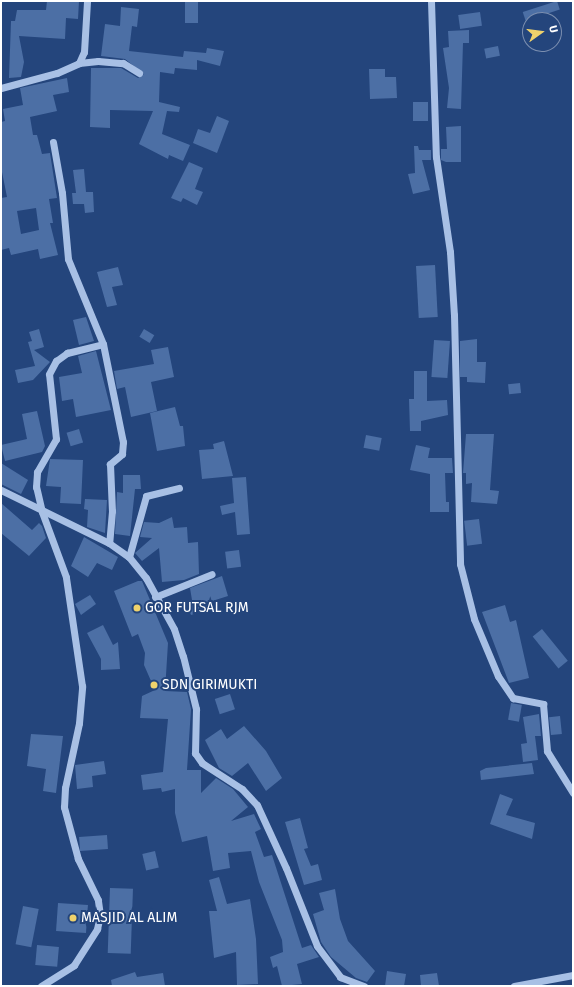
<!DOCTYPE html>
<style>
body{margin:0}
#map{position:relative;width:574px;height:987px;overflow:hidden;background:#24457c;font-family:"Fira Sans",sans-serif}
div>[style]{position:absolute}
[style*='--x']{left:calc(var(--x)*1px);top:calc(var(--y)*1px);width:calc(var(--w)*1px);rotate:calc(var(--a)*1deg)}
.building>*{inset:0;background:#4c6fa5;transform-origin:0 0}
.minor>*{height:7px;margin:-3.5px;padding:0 3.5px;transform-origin:3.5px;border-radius:3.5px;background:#a8c0e5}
.dots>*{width:11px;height:11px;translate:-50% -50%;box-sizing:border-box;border:2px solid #24457c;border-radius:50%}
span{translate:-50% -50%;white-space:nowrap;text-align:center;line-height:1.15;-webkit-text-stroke:4px #24457c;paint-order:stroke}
.poi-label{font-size:14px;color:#fff}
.left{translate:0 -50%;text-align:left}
.frame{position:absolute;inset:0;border:2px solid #fff;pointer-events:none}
.north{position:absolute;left:522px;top:12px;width:40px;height:40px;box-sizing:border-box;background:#24457c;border:1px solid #7c8fb0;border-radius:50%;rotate:76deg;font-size:11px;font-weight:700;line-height:16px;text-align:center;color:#fff}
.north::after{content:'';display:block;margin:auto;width:14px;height:18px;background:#efd26c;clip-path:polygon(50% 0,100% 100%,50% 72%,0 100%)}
</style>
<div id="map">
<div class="building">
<div style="clip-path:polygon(47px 1px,79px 1px,78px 19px,66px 18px,65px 39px,19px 36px,24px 62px,21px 77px,9px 78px,11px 21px,15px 21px,17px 10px,46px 10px)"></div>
<div style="left:185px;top:1px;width:13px;height:22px"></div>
<div style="left:557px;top:1px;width:9px;height:36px;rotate:72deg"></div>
<div style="clip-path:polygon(121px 7px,139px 9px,137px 27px,132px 26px,129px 51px,183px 57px,184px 51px,206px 53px,207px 48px,224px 51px,220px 66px,197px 60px,197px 70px,175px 68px,174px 74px,160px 72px,159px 102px,180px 107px,179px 112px,167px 111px,162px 134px,190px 145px,183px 161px,169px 155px,168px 159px,139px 144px,153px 111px,110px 110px,110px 128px,90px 127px,91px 68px,121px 68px,138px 78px,144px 74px,125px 59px,101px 56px,105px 24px,120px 26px)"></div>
<div style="left:480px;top:12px;width:14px;height:22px;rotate:82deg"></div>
<div style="clip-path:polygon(469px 30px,469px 43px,463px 43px,461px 109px,447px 108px,449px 88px,443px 48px,449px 47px,448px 31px)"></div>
<div style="left:498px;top:46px;width:10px;height:14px;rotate:79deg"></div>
<div style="clip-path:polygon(369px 69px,385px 69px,385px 77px,396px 77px,397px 98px,370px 99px)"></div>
<div style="clip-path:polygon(evenodd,67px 78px,69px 92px,53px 95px,57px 111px,30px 117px,33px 135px,37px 135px,42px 154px,50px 153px,57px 198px,49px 199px,53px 223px,50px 223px,58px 255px,40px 259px,38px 249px,11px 255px,9px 248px,1px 250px,1px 198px,7px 197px,1px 167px,1px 122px,5px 121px,3px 109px,23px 105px,20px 88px,67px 78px,36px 208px,39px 230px,21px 234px,17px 211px,36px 208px)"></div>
<div style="left:413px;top:102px;width:15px;height:19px"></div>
<div style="clip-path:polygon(217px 116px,229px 121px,217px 153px,193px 143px,198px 129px,210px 133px)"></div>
<div style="clip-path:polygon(461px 126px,461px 162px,446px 162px,441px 160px,441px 149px,447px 149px,446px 127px)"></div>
<div style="clip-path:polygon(414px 146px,418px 146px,419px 150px,431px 150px,431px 160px,422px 160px,430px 190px,413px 194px,408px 174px,415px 173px)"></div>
<div style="clip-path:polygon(189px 162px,203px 168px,195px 189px,203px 192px,197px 205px,183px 198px,181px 202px,171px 198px)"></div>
<div style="clip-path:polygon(84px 169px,86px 192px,93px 192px,94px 212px,85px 213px,84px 204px,73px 204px,72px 193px,76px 193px,73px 170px)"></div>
<div style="left:435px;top:265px;width:52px;height:19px;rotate:87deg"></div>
<div style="clip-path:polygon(118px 267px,123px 285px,112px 287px,117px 305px,107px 307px,97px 272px)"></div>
<div style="clip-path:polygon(86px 317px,94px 341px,79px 345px,73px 320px)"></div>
<div style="clip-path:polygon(39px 329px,44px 347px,34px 350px,50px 362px,33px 380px,18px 383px,15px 370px,35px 366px,28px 342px,32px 341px,29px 332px)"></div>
<div style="left:144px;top:329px;width:12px;height:9px;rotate:31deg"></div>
<div style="clip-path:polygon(477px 339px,477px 362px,486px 362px,485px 383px,467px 382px,467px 377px,460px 377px,460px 341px)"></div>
<div style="left:434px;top:340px;width:16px;height:37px;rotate:4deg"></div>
<div style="clip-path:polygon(168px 347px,174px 377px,151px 382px,157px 411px,131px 417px,125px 387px,117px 389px,114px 371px,154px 364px,151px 350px)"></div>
<div style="clip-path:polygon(96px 351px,111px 410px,76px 417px,73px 399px,62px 401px,59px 377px,82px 373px,78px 356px)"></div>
<div style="clip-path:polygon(414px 371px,427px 371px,427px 401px,447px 400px,448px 415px,421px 421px,421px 431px,410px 431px,409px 399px,414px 399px)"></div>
<div style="left:520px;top:383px;width:10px;height:12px;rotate:84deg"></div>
<div style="clip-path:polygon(175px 407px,180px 426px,183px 426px,185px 446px,157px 451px,150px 413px)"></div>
<div style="clip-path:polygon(37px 411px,45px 446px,42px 452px,5px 461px,1px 445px,27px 439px,22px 414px)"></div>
<div style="left:79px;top:429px;width:14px;height:13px;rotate:73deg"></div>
<div style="clip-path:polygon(466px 434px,494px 434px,490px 490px,499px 491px,497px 504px,471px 502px,472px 483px,466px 484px,466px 473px,463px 473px)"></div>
<div style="left:366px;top:435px;width:16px;height:13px;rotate:11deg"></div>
<div style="clip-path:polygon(224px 441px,233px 476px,202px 479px,199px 450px,214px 449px,213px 444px)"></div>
<div style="clip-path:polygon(416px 445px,430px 448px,428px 458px,452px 458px,453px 473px,445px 473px,446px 502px,449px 502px,449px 512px,430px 512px,430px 474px,410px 470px)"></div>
<div style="clip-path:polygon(50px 459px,83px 460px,81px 504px,60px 503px,61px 487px,46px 486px)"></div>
<div style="clip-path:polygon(1px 463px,28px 480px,21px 494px,1px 484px)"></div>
<div style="clip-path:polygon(123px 475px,140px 475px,141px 489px,135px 489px,130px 536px,115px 534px,117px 492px,123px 493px)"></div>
<div style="clip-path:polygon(246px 477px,250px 534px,237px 535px,235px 512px,222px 515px,220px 506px,234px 503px,232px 478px)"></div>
<div style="clip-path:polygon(85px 499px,107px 500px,105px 533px,87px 527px,88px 510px,84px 509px)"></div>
<div style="clip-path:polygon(1px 503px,32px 530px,39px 523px,42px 526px,46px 538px,29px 556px,1px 533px)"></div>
<div style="clip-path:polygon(172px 517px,174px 528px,187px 527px,188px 543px,198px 542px,199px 574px,184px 580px,162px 582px,159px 548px,142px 561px,135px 553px,152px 538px,140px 537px,144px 522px,159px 523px)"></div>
<div style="left:479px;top:519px;width:25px;height:15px;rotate:83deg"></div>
<div style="clip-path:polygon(84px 537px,118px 557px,112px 570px,97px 563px,88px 577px,71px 566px)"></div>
<div style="left:239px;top:550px;width:17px;height:14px;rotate:83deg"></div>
<div style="clip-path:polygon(222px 576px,228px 596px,206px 603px,208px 609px,191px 615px,186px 602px,192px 600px,190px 588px)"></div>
<div style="clip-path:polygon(138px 581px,142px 581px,168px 643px,165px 691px,187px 692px,191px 709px,187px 770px,201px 770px,201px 793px,216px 778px,233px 789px,248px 807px,231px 821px,254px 814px,261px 829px,255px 832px,264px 857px,272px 855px,302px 948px,311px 945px,319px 957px,297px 964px,302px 984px,282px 986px,277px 966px,273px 968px,270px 957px,283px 952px,282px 940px,259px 882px,251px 851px,228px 853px,230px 868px,213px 871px,207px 836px,182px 842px,175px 813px,175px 789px,162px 792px,161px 788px,143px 790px,141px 775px,163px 772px,168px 719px,140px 718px,142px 696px,155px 690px,144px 665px,145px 653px,138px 634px,132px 637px,114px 591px)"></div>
<div style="clip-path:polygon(90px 595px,96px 604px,81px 615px,75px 604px)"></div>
<div style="clip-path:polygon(505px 605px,510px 622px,516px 620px,529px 678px,509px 683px,482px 612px)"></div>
<div style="clip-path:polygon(103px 625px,113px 645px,118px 642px,120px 669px,101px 670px,101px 659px,87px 633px)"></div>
<div style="left:542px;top:629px;width:41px;height:12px;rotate:51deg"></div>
<div style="left:230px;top:694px;width:16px;height:16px;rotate:72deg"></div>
<div style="left:511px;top:703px;width:11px;height:17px;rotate:10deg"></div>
<div style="clip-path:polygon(539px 714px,541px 736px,535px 736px,538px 760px,523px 762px,521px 744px,527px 743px,523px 717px)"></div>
<div style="left:560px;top:716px;width:18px;height:11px;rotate:84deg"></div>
<div style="clip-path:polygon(244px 726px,266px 751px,282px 778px,266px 791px,248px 763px,232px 776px,219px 768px,205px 740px,221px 729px,227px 739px)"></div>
<div style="clip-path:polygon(31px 734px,63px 736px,56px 793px,43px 791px,46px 769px,27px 766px)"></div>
<div style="clip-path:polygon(104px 761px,106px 774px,92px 776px,93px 787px,77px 789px,75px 765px)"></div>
<div style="clip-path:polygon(532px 763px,534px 774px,481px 780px,480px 771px,486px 768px)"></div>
<div style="clip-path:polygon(500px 794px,513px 799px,506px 815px,535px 823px,532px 839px,490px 824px)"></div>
<div style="clip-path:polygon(300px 818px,308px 848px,304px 849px,311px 866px,318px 864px,322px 880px,304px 885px,285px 822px)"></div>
<div style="left:107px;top:835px;width:14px;height:28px;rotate:86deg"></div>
<div style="left:155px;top:851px;width:17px;height:13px;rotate:77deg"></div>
<div style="clip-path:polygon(219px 877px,227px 904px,250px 899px,256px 939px,258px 984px,237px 985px,236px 952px,214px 958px,209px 911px,217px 911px,209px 880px)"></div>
<div style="left:110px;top:888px;width:23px;height:65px;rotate:2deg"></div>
<div style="clip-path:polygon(335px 889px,340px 919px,348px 941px,375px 971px,367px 982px,356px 978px,331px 957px,321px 942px,313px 914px,324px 910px,319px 893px)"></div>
<div style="left:58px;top:903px;width:30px;height:28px;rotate:4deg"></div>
<div style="left:23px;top:906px;width:16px;height:39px;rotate:11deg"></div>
<div style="left:37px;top:945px;width:22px;height:20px;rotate:5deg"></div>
<div style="clip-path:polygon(387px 971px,406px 974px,404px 986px,385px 986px)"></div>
<div style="clip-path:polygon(135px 972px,137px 977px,163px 973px,165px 986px,112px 986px,111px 980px)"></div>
<div style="clip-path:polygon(437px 973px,439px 986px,421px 986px,420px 975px)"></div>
</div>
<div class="minor">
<div style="--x:431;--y:1;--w:156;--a:88.2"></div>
<div style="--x:436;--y:157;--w:96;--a:81.6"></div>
<div style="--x:450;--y:252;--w:63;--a:86.4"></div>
<div style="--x:454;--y:315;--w:249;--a:88.6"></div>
<div style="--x:460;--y:564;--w:57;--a:75.7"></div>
<div style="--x:474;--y:619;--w:62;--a:67.2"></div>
<div style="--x:498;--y:676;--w:27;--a:56"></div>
<div style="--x:513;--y:698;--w:31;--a:11"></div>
<div style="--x:543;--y:704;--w:47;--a:85.1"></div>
<div style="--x:547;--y:751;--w:49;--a:58.2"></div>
<div style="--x:79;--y:63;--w:19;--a:-6"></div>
<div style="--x:98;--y:61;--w:25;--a:5"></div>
<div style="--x:123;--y:63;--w:19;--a:32"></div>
<div style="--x:1;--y:88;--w:58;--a:-15"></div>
<div style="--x:57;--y:73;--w:24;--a:-24"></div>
<div style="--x:79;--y:63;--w:12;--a:-66"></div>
<div style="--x:84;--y:52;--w:51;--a:-86.6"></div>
<div style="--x:53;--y:142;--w:52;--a:80"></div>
<div style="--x:62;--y:193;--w:66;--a:84.8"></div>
<div style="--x:68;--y:259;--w:92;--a:67.6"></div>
<div style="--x:103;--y:344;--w:100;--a:78.5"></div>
<div style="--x:123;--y:442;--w:12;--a:95"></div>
<div style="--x:122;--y:454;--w:16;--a:140"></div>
<div style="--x:110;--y:464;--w:47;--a:87.6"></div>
<div style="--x:112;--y:511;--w:32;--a:95"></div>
<div style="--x:1;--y:490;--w:120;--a:26.1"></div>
<div style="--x:109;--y:543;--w:24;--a:35"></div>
<div style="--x:129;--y:557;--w:27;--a:51"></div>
<div style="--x:146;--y:578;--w:58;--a:61.2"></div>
<div style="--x:174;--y:629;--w:28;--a:72"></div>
<div style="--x:183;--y:656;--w:55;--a:76.2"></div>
<div style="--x:196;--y:709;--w:44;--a:91.3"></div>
<div style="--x:195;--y:753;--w:12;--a:55"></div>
<div style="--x:202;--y:763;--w:48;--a:33"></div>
<div style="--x:242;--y:789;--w:22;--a:47"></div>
<div style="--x:257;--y:805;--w:69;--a:65.3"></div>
<div style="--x:286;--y:868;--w:84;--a:68.3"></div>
<div style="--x:317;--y:946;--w:39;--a:53"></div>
<div style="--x:340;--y:977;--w:26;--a:21"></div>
<div style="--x:129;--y:557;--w:63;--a:-74.4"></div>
<div style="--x:146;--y:496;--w:34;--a:-14"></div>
<div style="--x:155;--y:597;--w:61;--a:-22"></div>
<div style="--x:41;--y:986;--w:39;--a:-32"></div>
<div style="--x:74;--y:965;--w:43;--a:-57.4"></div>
<div style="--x:97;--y:929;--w:14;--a:-78"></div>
<div style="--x:100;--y:915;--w:15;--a:-98"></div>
<div style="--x:98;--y:900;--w:46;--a:-116"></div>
<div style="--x:78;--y:859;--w:54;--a:-105.1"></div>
<div style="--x:64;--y:807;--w:19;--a:-87"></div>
<div style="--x:65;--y:788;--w:66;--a:-77.8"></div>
<div style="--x:79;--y:723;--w:37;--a:-85"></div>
<div style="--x:82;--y:686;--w:110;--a:-98.4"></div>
<div style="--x:66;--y:577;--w:69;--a:-110.3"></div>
<div style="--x:42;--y:512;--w:26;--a:-103"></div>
<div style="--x:36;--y:487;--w:15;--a:-86"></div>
<div style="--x:37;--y:472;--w:38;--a:-60"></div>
<div style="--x:56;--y:439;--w:65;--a:-96.1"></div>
<div style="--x:49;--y:374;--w:15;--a:-62"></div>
<div style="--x:56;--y:361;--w:14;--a:-36"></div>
<div style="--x:67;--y:353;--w:37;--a:-14"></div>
<div style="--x:514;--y:986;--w:60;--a:-10.6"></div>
</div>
<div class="dots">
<div style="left:137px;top:608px;background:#efd26c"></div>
<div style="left:154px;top:685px;background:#efd26c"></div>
<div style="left:73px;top:918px;background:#efd26c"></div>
</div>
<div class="poi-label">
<span class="left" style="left:145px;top:608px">GOR FUTSAL RJM</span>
<span class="left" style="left:162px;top:685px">SDN GIRIMUKTI</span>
<span class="left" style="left:81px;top:918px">MASJID AL ALIM</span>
</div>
<div class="frame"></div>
<div class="north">U</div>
</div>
